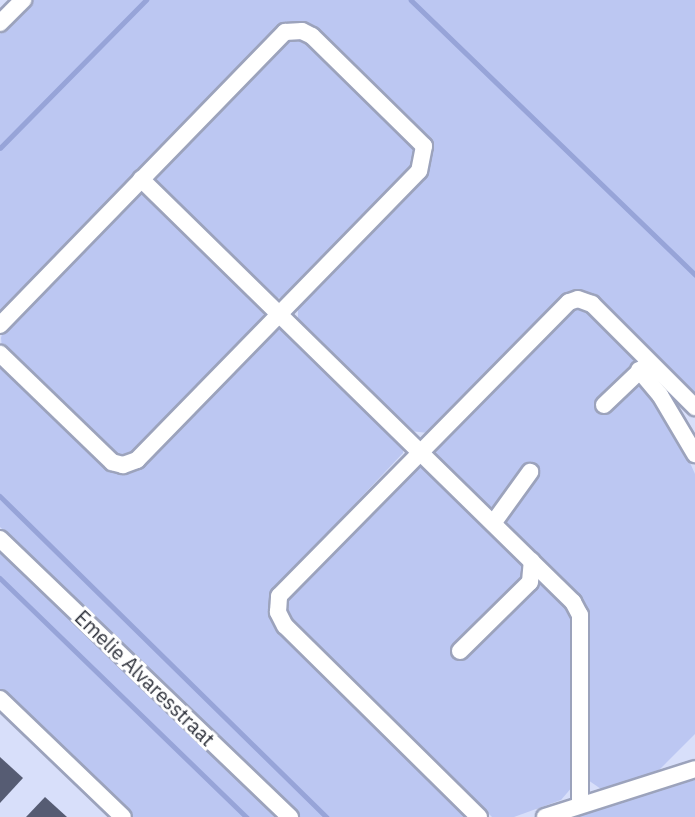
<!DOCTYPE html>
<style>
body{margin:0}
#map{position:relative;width:695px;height:817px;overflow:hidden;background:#d8dffa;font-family:"IBM Plex Sans",sans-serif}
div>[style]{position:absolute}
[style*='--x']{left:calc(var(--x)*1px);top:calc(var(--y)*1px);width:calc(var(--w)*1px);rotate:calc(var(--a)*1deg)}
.green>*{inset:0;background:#bcc7f2}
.stream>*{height:4.5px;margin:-2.25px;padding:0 2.25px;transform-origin:2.25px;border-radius:2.25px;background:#97a4d8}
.building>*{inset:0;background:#565c73}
.roads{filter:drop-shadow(2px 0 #9ca3bc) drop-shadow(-2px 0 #9ca3bc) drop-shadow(0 2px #9ca3bc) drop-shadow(0 -2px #9ca3bc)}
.minor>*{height:16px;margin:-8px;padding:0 8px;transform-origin:8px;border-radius:8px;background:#fff}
span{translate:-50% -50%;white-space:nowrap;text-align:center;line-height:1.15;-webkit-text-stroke:6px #fff;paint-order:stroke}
.street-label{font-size:20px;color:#2d303a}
</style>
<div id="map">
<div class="green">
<div style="clip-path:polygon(33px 0,695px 0,695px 397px,571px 294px,559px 299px,428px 433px,410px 431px,307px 332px,298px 320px,298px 309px,302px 298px,425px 174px,433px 152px,428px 140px,306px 24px,294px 22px,281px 26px,0 316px,0 34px)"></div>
<div style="clip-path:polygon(289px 37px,306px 37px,418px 151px,419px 160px,286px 297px,277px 298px,155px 181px,156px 173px)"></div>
<div style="clip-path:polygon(142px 193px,263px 309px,264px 319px,134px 455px,123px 459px,112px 456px,2px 348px,1px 338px,3px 330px,134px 195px)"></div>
<div style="clip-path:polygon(580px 306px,633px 358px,634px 365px,598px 407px,635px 383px,642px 384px,674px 427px,695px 474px,695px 734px,655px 774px,601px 789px,588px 780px,586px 610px,580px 597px,505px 526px,496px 509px,489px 508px,438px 459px,433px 448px,562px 314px)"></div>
<div style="clip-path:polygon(278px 329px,289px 332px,403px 444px,403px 453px,276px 587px,271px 600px,472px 817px,300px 817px,0 527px,0 361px,104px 464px,126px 473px,136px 470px,267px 332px)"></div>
<div style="clip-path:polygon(411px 468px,427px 468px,569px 607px,573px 618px,573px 786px,561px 800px,514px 817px,492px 817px,284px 611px,285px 598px)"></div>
<div style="clip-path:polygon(0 549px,276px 817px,110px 817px,0 711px)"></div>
<div style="clip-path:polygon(695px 780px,695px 817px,561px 817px,647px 793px)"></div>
</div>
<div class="stream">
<div style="--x:411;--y:0;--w:395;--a:44"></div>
<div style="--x:0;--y:148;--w:208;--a:-45.4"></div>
<div style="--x:0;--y:496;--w:458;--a:44.5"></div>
<div style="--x:0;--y:578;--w:344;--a:44.1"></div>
</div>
<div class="building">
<div style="clip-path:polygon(0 757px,23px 778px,0 803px)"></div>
<div style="clip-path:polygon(45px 797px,67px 817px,26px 817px)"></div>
</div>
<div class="roads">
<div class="minor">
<div style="--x:0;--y:23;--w:33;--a:-45"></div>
<div style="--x:141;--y:179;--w:605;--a:44.4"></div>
<div style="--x:573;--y:602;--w:15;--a:62"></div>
<div style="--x:580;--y:615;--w:189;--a:90"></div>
<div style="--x:0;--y:325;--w:409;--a:-45.8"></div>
<div style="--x:285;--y:32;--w:17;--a:-3"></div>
<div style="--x:302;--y:31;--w:11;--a:27"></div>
<div style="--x:312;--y:36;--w:157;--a:44.5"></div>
<div style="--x:424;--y:146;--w:25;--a:101"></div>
<div style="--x:419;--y:171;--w:404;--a:134.3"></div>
<div style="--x:137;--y:460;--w:15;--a:160"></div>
<div style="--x:123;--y:465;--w:11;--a:-165"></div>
<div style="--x:112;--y:462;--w:156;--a:-136"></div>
<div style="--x:639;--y:370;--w:33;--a:50"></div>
<div style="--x:660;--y:395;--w:69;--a:59.3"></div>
<div style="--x:604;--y:405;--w:58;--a:-43.6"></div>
<div style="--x:494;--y:522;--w:62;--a:-54.2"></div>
<div style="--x:0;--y:539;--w:402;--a:43.8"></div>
<div style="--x:460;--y:651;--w:98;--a:-44.6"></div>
<div style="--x:530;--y:582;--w:21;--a:-85"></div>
<div style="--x:0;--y:699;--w:170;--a:43.8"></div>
<div style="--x:479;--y:817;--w:272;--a:-135.4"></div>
<div style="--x:285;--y:626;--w:16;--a:-117"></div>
<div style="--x:278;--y:612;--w:16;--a:-86"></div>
<div style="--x:279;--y:596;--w:413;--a:-45.4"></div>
<div style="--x:569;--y:302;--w:9;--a:-18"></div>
<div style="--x:578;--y:299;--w:15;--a:20"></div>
<div style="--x:592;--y:304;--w:146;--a:45"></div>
<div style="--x:545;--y:817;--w:157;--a:-17.7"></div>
</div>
</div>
<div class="street-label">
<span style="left:145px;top:678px;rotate:44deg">Emelie Alvaresstraat</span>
</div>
</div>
